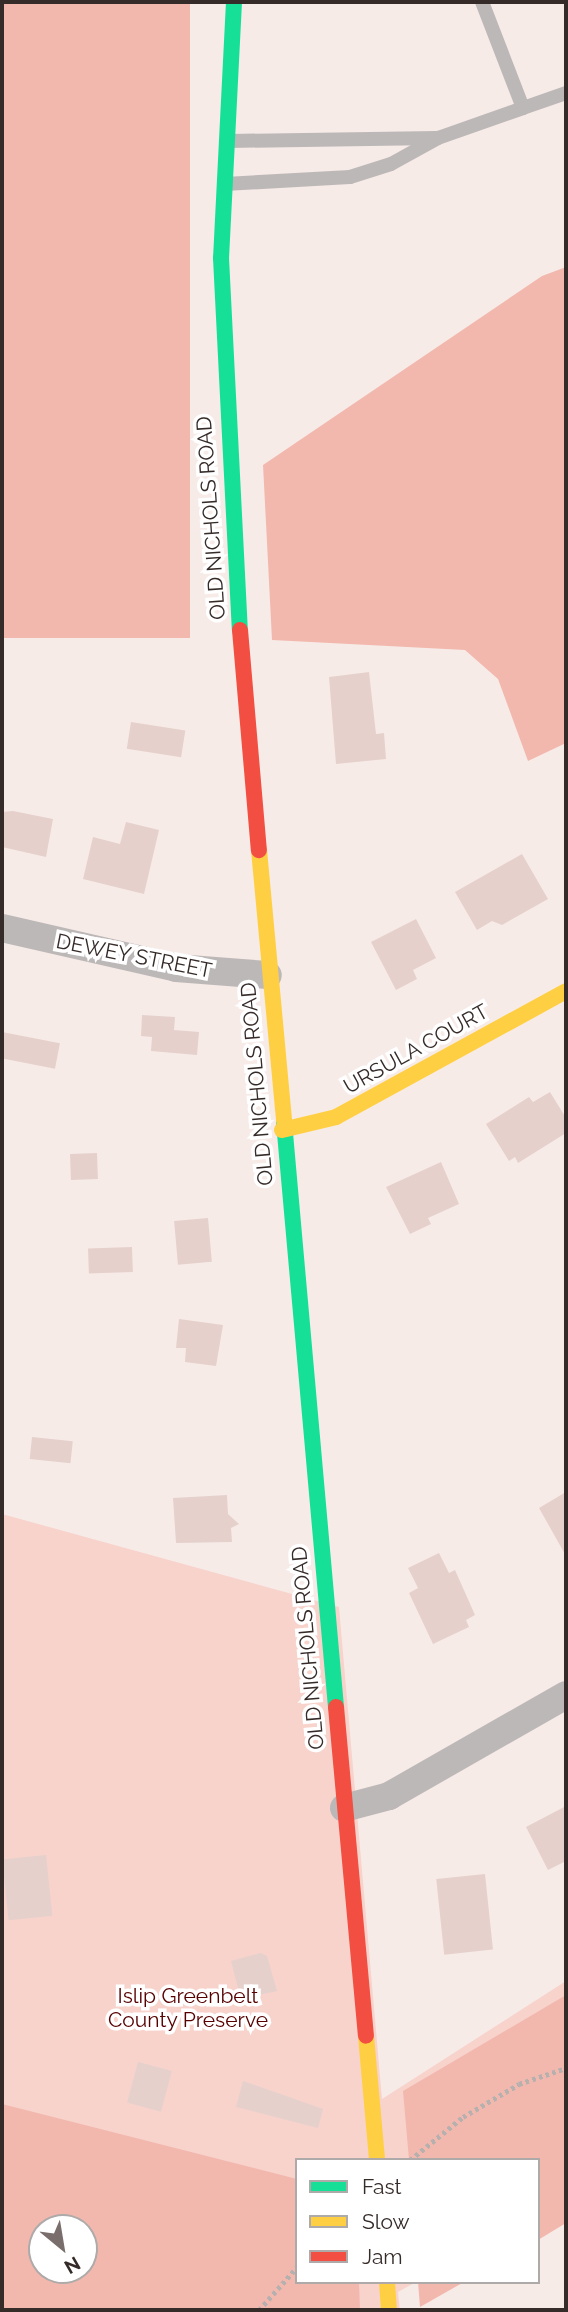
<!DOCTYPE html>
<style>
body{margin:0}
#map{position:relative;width:568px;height:2312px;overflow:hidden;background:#f7ebe8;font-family:Raleway,sans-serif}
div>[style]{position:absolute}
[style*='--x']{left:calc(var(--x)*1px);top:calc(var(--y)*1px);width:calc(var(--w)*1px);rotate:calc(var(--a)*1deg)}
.green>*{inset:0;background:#f7d3cc}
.forest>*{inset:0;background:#f2b8ae;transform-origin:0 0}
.building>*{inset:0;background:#e5d0cc;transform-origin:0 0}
.path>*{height:4.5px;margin-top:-2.25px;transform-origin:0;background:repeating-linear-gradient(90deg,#b6b0ae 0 3.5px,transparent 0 7px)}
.lane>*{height:14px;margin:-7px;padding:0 7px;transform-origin:7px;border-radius:7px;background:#bdb8b8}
.street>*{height:28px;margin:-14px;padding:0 14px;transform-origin:14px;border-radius:14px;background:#bdb8b8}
.fast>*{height:16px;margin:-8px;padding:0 8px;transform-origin:8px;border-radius:8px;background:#16e098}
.slow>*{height:16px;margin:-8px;padding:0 8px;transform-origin:8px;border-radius:8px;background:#ffcf43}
.jam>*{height:16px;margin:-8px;padding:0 8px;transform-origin:8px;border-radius:8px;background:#f24e42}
span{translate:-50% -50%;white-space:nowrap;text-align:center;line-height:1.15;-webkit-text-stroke:7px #fff;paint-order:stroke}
.street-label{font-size:21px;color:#352b29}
.park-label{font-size:21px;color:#570000}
.frame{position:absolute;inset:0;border:4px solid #352b29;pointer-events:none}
.legend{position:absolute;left:295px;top:2158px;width:245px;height:126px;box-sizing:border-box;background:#fff;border:2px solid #aeaaa9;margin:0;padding:9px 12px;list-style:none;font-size:21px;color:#352b29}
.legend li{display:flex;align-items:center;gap:14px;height:35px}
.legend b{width:35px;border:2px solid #aeaaa9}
.north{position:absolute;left:28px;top:2214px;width:70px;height:70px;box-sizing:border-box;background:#fff;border:2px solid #aeaaa9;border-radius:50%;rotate:150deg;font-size:19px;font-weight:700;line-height:28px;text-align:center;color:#352b29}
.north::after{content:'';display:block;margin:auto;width:24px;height:32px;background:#796e6c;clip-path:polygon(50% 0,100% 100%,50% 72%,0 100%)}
</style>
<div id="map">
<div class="green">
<div style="clip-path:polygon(evenodd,2px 1514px,339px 1607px,382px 2099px,566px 1981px,566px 2199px,538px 2160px,297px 2160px,297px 2282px,416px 2282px,398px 2292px,400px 2310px,2px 2310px,2px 1514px,42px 2228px,84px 2228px,84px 2270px,42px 2270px,42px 2228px)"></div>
</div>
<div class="forest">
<div style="left:2px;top:2px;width:188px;height:636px"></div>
<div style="clip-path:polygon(566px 267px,566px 743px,528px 761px,498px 679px,465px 650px,272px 640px,263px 465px,542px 276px)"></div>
<div style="clip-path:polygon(566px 1995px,566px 2223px,538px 2240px,538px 2160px,409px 2160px,403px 2091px)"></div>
<div style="clip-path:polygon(evenodd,2px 2104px,297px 2179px,297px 2282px,359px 2282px,360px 2310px,2px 2310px,2px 2104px,84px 2228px,84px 2270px,42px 2270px,42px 2228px,84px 2228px)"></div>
<div style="clip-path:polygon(418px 2282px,464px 2282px,420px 2307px)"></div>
</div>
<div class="building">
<div style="clip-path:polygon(369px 672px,376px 734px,384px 733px,386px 759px,336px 764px,329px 677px)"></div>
<div style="left:131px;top:722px;width:55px;height:27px;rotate:9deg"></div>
<div style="clip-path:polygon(13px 811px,53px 819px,46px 857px,2px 847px,2px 812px)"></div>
<div style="clip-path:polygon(126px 822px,159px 830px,144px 894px,83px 879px,93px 837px,120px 844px)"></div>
<div style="clip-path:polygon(522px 854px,548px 899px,502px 925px,492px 921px,477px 930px,455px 892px)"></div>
<div style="clip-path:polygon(416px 919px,436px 958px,413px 970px,417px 979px,396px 990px,371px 942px)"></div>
<div style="clip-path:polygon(142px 1015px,175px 1017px,174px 1030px,199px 1032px,197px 1055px,151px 1051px,152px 1037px,141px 1036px)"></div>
<div style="left:2px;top:1032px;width:59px;height:26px;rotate:11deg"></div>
<div style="clip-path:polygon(550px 1092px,566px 1118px,566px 1133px,518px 1163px,515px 1157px,509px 1161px,486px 1124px,529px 1097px,533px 1102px)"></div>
<div style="left:97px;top:1153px;width:26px;height:27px;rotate:88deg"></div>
<div style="clip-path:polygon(441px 1162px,459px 1204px,428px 1218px,431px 1224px,410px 1234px,386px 1187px)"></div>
<div style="left:208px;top:1218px;width:44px;height:34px;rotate:85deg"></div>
<div style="left:132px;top:1247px;width:25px;height:44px;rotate:88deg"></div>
<div style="clip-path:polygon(179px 1319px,223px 1325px,216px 1366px,185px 1362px,186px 1348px,176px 1348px)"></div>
<div style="left:32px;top:1437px;width:41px;height:22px;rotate:6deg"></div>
<div style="clip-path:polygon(566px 1492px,566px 1556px,539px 1508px)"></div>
<div style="clip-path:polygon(227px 1495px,228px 1514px,239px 1524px,231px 1528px,232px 1542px,176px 1543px,173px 1498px)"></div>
<div style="clip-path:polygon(439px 1553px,449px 1573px,455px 1570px,475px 1615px,466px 1620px,469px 1627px,433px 1644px,409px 1593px,418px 1588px,408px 1568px)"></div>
<div style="clip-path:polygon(566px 1806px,566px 1861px,548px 1870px,526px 1827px)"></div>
<div style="left:46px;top:1855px;width:61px;height:44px;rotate:84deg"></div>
<div style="left:485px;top:1874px;width:76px;height:49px;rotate:84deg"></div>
<div style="clip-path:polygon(261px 1953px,267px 1956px,277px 1991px,241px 1999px,231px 1961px)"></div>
<div style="left:138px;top:2062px;width:35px;height:42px;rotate:15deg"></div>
<div style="clip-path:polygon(243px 2081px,323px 2109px,318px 2128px,236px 2107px)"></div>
</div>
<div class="path">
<div style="--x:410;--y:2160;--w:68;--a:-39.1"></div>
<div style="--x:463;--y:2117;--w:65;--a:-30.5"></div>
<div style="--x:519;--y:2084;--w:50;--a:-18.8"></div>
<div style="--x:259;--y:2310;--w:57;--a:-48.5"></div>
</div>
<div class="lane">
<div style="--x:523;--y:108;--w:46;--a:-19.2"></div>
<div style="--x:229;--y:141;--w:207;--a:-0.8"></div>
<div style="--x:225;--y:184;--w:125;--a:-3.2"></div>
<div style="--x:350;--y:177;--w:43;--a:-17.6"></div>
<div style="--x:391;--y:164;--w:54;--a:-29"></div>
<div style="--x:438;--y:138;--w:90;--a:-19.4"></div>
<div style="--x:523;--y:108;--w:114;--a:-111.1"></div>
</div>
<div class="street">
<div style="--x:2;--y:928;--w:179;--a:12.9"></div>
<div style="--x:176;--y:968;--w:92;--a:4.4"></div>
<div style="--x:344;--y:1808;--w:47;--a:-14.9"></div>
<div style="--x:389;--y:1796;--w:204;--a:-29.7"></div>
</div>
<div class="fast">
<div style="--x:234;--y:2;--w:256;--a:92.9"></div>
<div style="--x:221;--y:258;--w:372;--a:87.1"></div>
<div style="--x:284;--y:1122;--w:587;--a:84.92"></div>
</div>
<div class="slow">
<div style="--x:259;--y:850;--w:273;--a:84.7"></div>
<div style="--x:282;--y:1130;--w:56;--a:-13.5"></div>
<div style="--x:336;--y:1117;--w:262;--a:-28.7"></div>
<div style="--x:366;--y:2036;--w:124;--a:84.9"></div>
<div style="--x:387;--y:2282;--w:28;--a:86"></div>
</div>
<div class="jam">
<div style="--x:240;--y:630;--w:221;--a:85.1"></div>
<div style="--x:336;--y:1707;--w:330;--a:84.8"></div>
</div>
<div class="street-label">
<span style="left:211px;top:518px;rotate:-94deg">OLD NICHOLS ROAD</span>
<span style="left:134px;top:956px;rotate:11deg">DEWEY STREET</span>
<span style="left:416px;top:1049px;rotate:-29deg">URSULA COURT</span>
<span style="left:257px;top:1084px;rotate:-95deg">OLD NICHOLS ROAD</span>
<span style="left:308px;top:1648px;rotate:-95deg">OLD NICHOLS ROAD</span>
</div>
<div class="park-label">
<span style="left:188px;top:2008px">Islip Greenbelt<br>County Preserve</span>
</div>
<div class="frame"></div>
<ul class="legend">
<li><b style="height:9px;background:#16e098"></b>Fast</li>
<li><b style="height:9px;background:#ffcf43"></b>Slow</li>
<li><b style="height:9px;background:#f24e42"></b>Jam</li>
</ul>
<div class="north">N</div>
</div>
